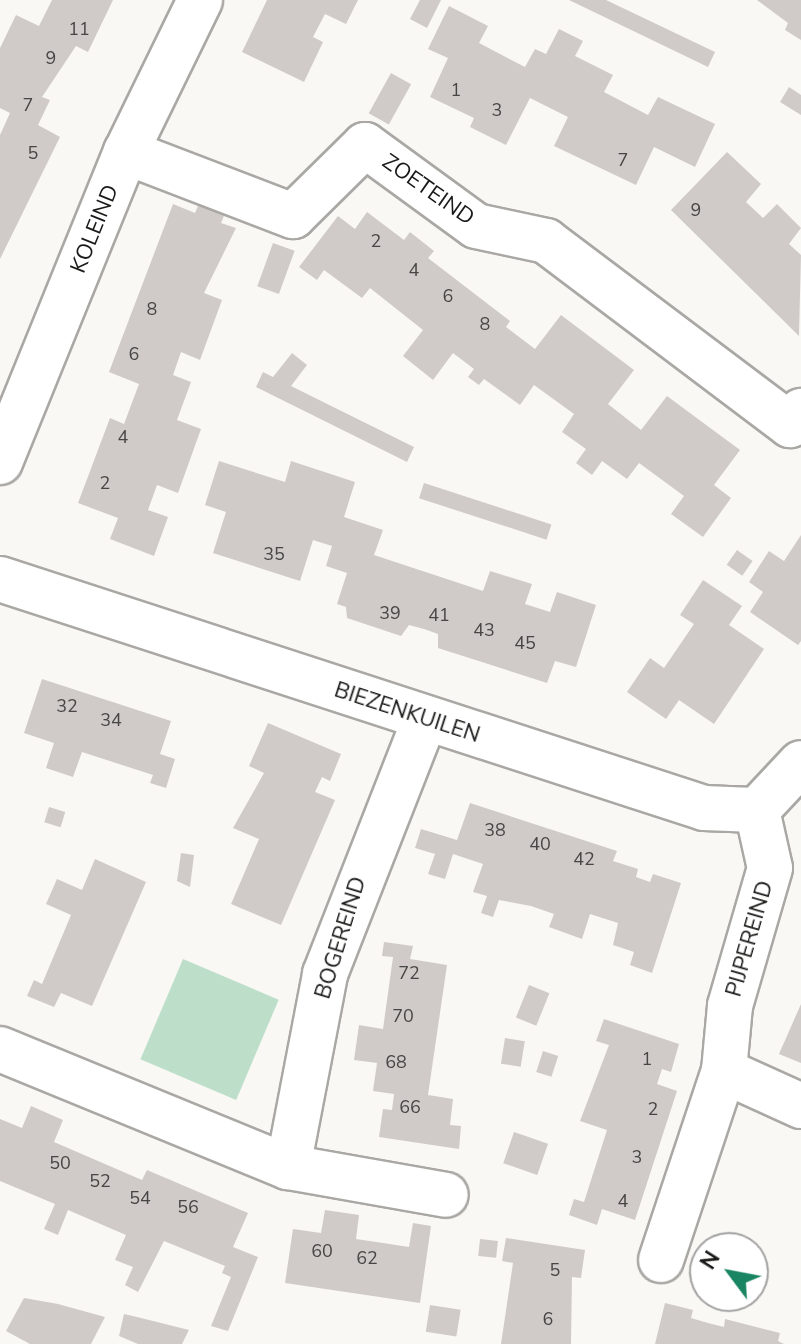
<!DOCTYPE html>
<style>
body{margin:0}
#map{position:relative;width:801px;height:1344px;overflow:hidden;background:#faf8f4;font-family:"Nunito Sans",sans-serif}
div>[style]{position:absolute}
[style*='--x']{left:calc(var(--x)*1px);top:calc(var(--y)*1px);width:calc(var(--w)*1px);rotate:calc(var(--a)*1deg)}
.green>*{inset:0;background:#bddfca;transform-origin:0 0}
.building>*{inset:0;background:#d0cbc9;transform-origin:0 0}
.roads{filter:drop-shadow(2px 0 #aaa8a4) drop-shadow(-2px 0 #aaa8a4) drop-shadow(0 2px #aaa8a4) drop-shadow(0 -2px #aaa8a4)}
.minor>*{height:44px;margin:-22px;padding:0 22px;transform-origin:22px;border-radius:22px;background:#fff}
span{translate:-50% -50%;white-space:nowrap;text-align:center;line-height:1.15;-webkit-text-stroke:7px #fff;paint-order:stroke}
.number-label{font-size:18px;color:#484644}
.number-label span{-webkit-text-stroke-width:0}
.street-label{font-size:22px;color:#1a1918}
.north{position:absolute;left:689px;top:1232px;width:80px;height:80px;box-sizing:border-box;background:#fff;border:2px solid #a3a3a3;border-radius:50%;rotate:302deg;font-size:22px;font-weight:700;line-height:32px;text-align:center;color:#1a1918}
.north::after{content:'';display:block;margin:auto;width:28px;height:36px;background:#1a8562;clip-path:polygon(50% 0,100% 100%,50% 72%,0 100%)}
</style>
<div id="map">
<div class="green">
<div style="left:183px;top:959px;width:104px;height:109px;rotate:23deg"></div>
</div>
<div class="building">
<div style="clip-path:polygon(52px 0,113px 0,88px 52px,76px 46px,42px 97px,50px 100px,38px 125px,60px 137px,0 259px,0 135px,10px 113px,0 108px,0 48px,16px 15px,39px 26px)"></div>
<div style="clip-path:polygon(267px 0,358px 0,346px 24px,325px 14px,313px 37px,323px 42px,304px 82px,242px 52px)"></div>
<div style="clip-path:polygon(420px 0,441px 0,427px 28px,410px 19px)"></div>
<div style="clip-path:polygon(569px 0,606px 0,715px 52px,708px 67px)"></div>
<div style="clip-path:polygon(757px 0,801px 0,801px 40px,785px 30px,788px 23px)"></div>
<div style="clip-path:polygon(449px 6px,488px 26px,479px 43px,525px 67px,535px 49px,546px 54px,559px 29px,583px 41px,575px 56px,613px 75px,604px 92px,648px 115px,658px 97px,715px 124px,695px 167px,654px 147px,636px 185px,554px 146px,568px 117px,530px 98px,506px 145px,470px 127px,474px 118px,430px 97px,448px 58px,428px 49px)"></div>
<div style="left:391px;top:73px;width:23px;height:46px;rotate:29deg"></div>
<div style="clip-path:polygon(789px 87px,801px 95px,801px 115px,780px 102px)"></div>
<div style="clip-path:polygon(727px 152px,761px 184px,746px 202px,763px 218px,777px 204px,801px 228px,789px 244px,801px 255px,799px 336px,671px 210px)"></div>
<div style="clip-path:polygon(200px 201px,226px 211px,221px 223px,236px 228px,204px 293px,222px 300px,200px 360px,181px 352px,173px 375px,191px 382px,177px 420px,201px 429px,178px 493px,157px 485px,148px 510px,168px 517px,154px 556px,110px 539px,118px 518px,78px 503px,110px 418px,124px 424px,139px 384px,109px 372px,173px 204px,195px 213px)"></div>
<div style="clip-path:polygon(367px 212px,404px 240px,410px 232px,434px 251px,428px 258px,510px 321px,506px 327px,535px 349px,561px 315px,634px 370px,608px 404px,641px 430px,667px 396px,740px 450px,714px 485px,731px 498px,703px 537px,671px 514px,684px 496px,639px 463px,627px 479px,602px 461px,592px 475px,576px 463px,586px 449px,562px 432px,574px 414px,534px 385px,520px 405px,484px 379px,479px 385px,468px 377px,474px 369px,453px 353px,433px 380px,403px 356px,423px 330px,370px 288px,362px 298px,324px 270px,317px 280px,299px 267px,338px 216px,355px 229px)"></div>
<div style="left:273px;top:243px;width:23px;height:46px;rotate:20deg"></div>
<div style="clip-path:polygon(292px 353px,307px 365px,291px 386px,414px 447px,407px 462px,256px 387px,263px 372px,273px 377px)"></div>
<div style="clip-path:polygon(219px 461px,285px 482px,291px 461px,355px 482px,344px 517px,383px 530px,374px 555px,483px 591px,490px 571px,532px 584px,525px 604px,550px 612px,557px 592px,596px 605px,576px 667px,555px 661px,547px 683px,438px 648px,438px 634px,424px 629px,409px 625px,401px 636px,347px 618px,346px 607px,337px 604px,347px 573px,326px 566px,332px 546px,313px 540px,300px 581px,213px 553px,226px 512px,205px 505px)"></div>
<div style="left:424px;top:483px;width:134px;height:16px;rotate:18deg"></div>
<div style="clip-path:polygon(801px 535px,801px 641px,798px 645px,750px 612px,763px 592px,749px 582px,769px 551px,784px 561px)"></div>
<div style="left:737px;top:550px;width:19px;height:18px;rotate:35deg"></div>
<div style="clip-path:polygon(703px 580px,742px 606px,729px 625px,764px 649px,714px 724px,679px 700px,666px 719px,627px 692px,650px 658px,664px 668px,694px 624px,680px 615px)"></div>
<div style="clip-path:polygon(42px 679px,171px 721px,160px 754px,175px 759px,166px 788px,150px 783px,153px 775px,82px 752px,73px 777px,46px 768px,54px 743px,24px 733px)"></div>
<div style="clip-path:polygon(268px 723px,341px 754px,330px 781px,322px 777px,315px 792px,335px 800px,281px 925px,231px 904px,259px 839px,233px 828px,264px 773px,249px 766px)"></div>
<div style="clip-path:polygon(470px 803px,617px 851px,613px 861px,638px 869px,636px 877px,650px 882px,653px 874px,681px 883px,652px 973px,630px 965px,634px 952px,613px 945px,618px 923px,590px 914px,582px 939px,549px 927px,554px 914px,531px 906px,499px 900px,493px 917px,481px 913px,487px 896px,473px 892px,483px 864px,453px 854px,445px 879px,428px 874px,435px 854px,415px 848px,421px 829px,457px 840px)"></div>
<div style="left:49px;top:807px;width:17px;height:16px;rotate:17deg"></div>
<div style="clip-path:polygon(181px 853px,194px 855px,190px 887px,177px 881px)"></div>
<div style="clip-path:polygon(95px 859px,146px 882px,92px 1006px,61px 993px,54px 1007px,27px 996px,34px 980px,42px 984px,71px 915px,46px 904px,57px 879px,82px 890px)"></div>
<div style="clip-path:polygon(384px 942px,413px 946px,410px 959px,447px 965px,428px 1095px,453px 1099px,450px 1125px,461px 1126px,459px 1149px,379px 1137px,383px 1109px,392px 1110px,394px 1094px,373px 1091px,377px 1063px,354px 1060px,359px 1025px,383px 1029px,393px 957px,382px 956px)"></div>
<div style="left:529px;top:985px;width:22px;height:35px;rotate:22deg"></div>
<div style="clip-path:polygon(801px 1004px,801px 1063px,779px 1054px)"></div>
<div style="clip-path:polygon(604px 1019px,679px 1044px,671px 1072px,662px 1069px,657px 1084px,677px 1091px,635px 1220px,602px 1209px,597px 1225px,569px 1215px,574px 1199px,584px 1202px,607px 1130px,580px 1121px,609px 1045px,596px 1041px)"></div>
<div style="left:505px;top:1038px;width:20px;height:26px;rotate:9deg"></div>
<div style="left:543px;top:1051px;width:16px;height:22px;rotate:18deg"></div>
<div style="clip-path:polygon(31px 1106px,63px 1120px,54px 1142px,142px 1180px,147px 1170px,248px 1213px,233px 1247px,258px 1257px,228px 1331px,211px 1326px,231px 1277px,222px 1273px,225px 1266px,164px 1241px,138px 1292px,125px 1285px,133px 1267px,115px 1260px,126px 1235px,68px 1210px,58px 1235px,44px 1229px,55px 1204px,0 1181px,0 1119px,22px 1128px)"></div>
<div style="left:514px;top:1132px;width:36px;height:33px;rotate:19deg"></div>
<div style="clip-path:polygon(325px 1210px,359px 1215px,356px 1239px,383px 1243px,409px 1247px,413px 1223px,431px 1226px,420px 1303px,285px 1283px,293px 1229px,321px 1233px)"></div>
<div style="clip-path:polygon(506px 1238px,585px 1250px,581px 1278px,572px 1277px,571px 1344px,501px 1344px,513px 1263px,502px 1261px)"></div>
<div style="left:480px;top:1239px;width:18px;height:17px;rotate:6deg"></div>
<div style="clip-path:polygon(24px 1298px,58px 1304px,105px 1317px,91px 1344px,30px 1344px,6px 1331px)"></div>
<div style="clip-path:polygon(665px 1303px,693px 1310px,691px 1318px,708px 1323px,724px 1327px,725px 1319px,780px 1333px,778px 1341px,784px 1344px,655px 1344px)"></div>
<div style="left:430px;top:1305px;width:31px;height:27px;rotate:9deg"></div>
<div style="clip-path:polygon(124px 1314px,137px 1317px,189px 1330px,182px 1344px,138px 1344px,119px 1336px)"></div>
</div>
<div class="roads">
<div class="minor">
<div style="--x:126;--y:152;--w:179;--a:21"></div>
<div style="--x:293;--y:216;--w:101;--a:-44.6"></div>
<div style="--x:365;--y:145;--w:137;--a:36.1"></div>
<div style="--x:476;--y:226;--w:72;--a:12.1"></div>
<div style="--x:546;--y:241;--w:306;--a:37"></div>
<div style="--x:790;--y:425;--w:18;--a:-52"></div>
<div style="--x:0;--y:462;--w:335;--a:-67.9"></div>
<div style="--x:126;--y:152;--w:169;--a:-64"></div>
<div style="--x:0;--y:579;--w:740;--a:18.02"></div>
<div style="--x:704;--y:808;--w:53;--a:2.2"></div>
<div style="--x:757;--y:810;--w:64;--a:-46.9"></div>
<div style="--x:757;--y:810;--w:59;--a:77.4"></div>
<div style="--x:770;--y:868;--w:144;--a:106.2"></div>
<div style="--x:730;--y:1006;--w:65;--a:95.3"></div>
<div style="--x:724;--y:1071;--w:85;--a:24.4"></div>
<div style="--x:0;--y:1049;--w:311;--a:22.3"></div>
<div style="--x:288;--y:1167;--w:160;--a:10"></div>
<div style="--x:288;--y:1167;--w:197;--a:-79.1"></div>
<div style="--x:325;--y:974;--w:274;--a:-68.6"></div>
<div style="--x:661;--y:1260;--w:199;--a:-71.6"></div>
</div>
</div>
<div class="number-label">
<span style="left:79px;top:29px">11</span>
<span style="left:51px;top:58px">9</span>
<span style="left:456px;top:90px">1</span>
<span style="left:28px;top:105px">7</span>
<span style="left:497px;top:110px">3</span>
<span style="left:33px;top:153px">5</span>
<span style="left:623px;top:160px">7</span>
<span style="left:696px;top:210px">9</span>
<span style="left:376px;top:241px">2</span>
<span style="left:414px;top:270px">4</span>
<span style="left:448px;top:296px">6</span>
<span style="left:152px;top:309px">8</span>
<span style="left:485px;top:324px">8</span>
<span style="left:134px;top:354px">6</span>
<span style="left:123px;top:437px">4</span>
<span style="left:105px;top:483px">2</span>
<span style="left:274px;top:554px">35</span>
<span style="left:390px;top:613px">39</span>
<span style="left:439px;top:615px">41</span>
<span style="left:484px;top:630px">43</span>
<span style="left:525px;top:643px">45</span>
<span style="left:67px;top:706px">32</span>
<span style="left:111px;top:720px">34</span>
<span style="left:495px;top:830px">38</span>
<span style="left:540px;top:844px">40</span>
<span style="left:584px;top:859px">42</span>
<span style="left:409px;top:973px">72</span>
<span style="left:403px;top:1016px">70</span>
<span style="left:647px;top:1059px">1</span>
<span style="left:396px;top:1062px">68</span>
<span style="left:410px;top:1107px">66</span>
<span style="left:653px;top:1109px">2</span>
<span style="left:637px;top:1157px">3</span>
<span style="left:60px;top:1163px">50</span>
<span style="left:100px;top:1181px">52</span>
<span style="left:140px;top:1198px">54</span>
<span style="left:623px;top:1201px">4</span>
<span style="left:188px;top:1207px">56</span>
<span style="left:322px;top:1251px">60</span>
<span style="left:367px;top:1258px">62</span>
<span style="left:555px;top:1270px">5</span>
<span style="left:548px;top:1319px">6</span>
</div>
<div class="street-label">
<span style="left:428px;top:190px;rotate:35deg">ZOETEIND</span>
<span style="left:95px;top:229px;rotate:-68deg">KOLEIND</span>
<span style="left:407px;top:713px;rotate:18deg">BIEZENKUILEN</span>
<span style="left:341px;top:938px;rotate:-73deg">BOGEREIND</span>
<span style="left:750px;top:939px;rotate:-74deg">PIJPEREIND</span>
</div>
<div class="north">N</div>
</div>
